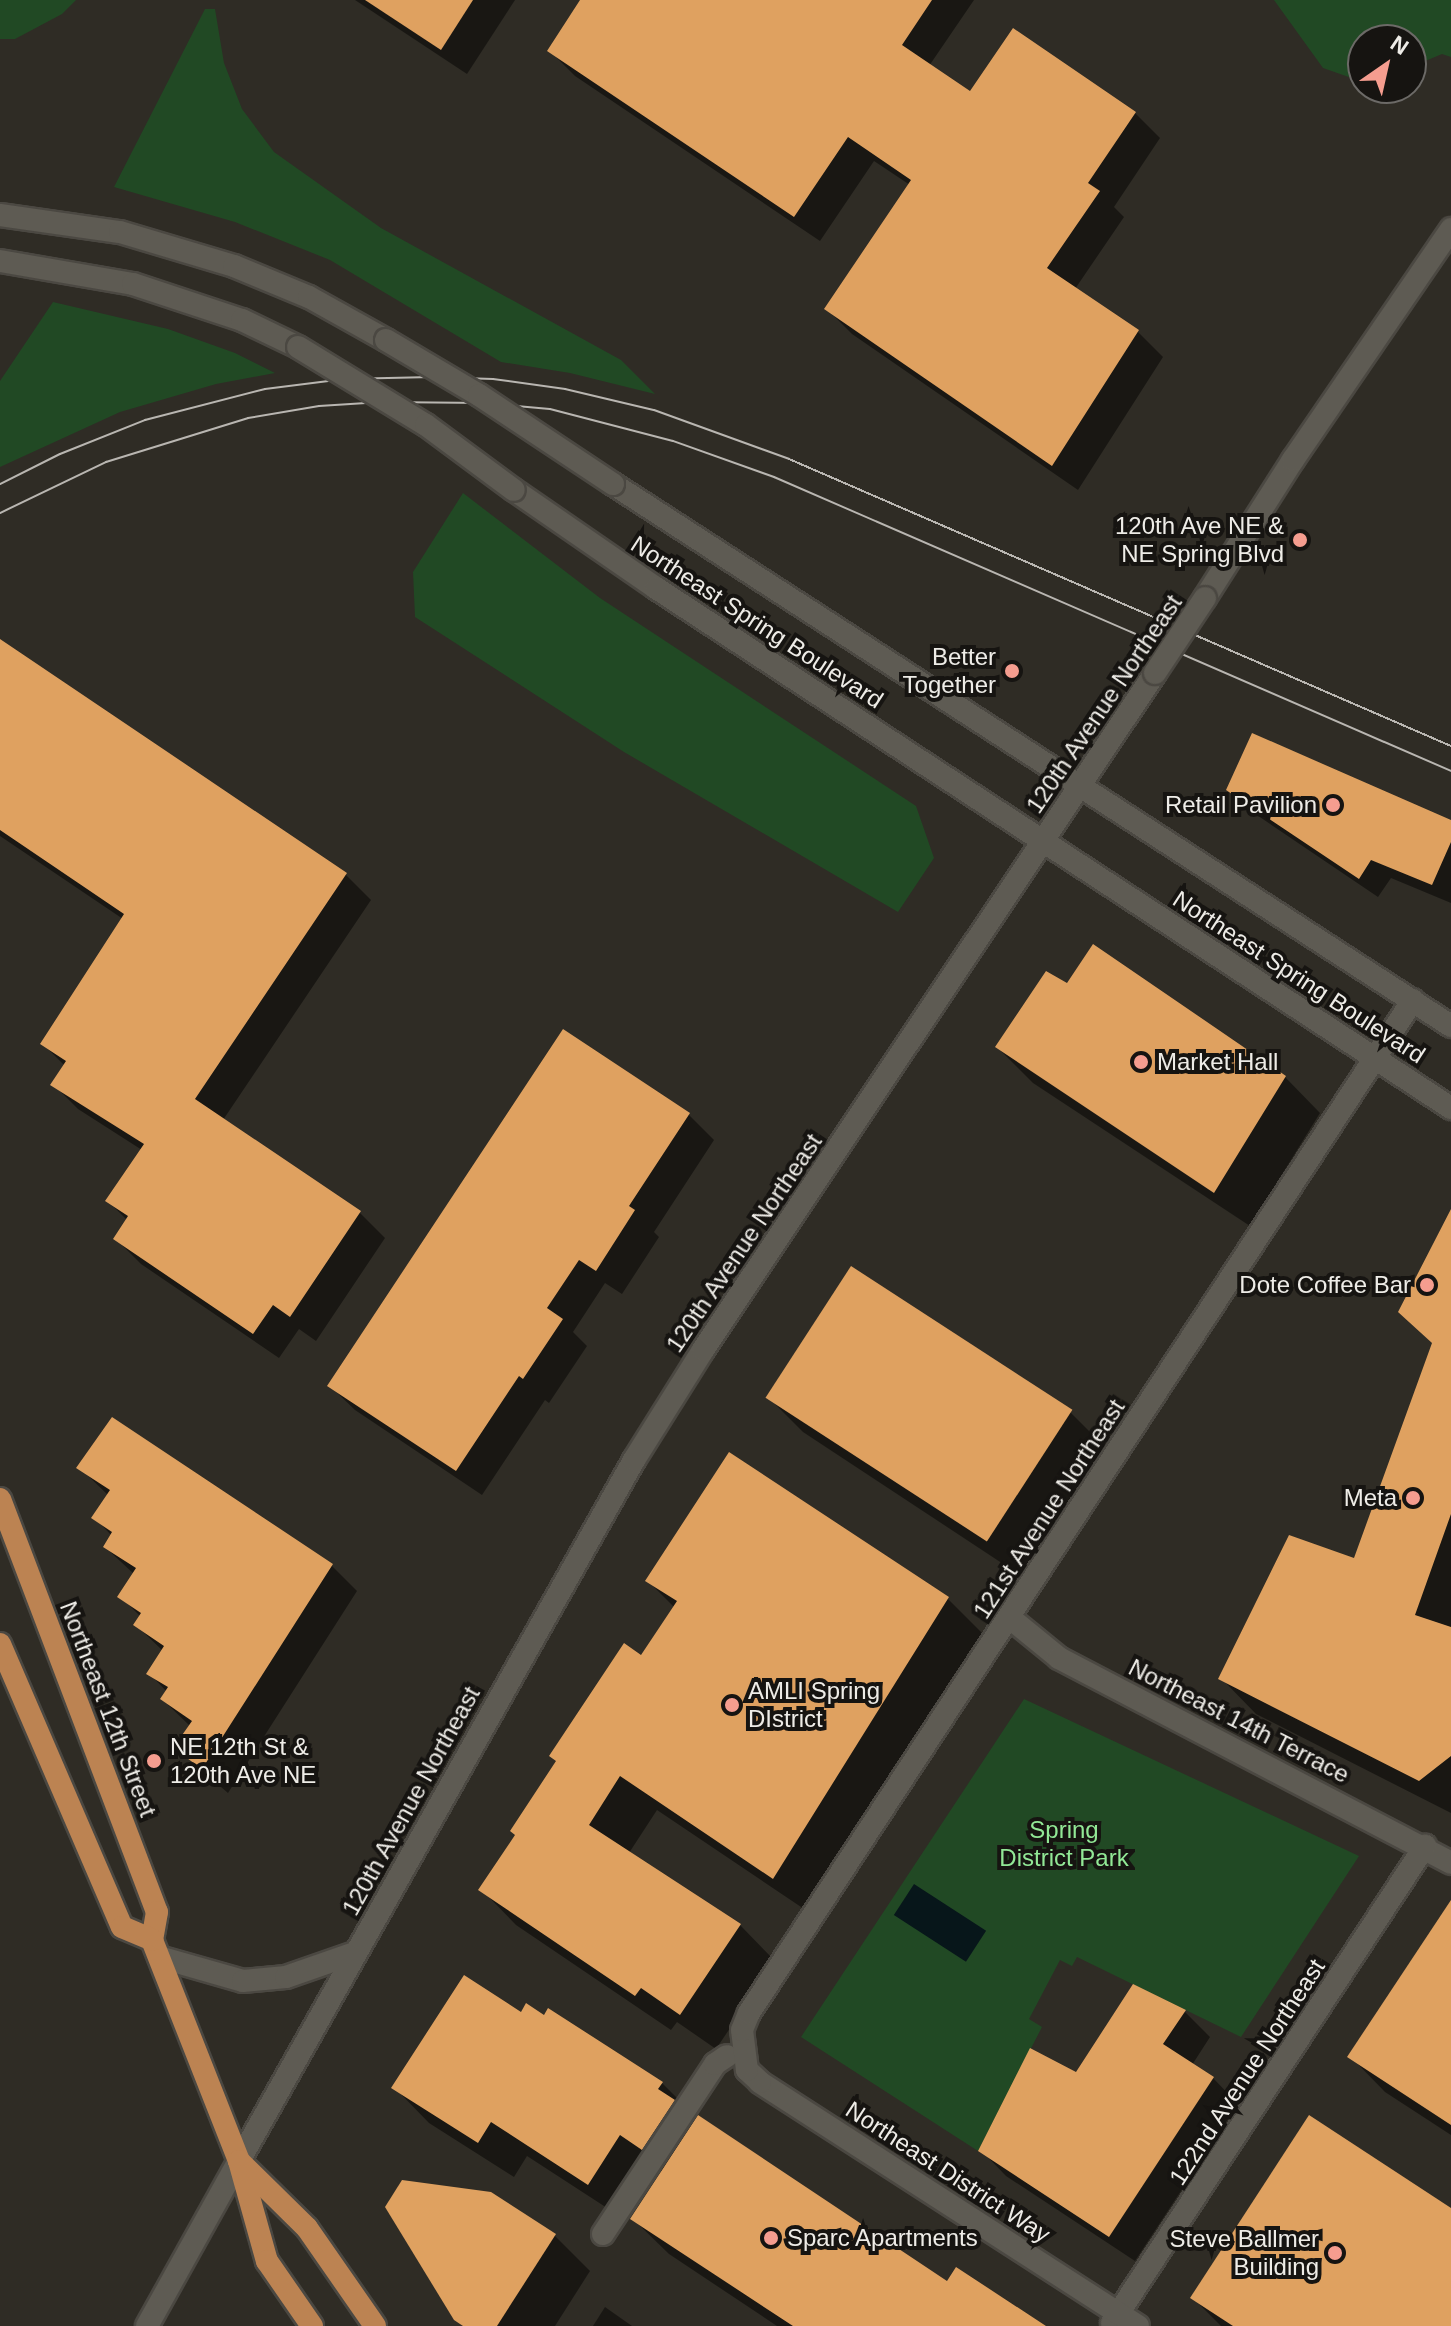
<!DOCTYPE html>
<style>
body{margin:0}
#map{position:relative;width:1451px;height:2326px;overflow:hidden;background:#2f2c25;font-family:Helvetica,sans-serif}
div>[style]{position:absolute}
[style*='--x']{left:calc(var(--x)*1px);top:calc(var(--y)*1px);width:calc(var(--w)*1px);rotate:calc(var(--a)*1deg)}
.green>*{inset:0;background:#214924}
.water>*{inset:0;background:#07161a;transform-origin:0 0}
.shadow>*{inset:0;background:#0007}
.building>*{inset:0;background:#dfa160;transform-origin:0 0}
.roads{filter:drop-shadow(2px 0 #4b4842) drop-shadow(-2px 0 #4b4842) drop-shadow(0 2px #4b4842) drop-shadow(0 -2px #4b4842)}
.pedestrian>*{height:22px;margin:-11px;padding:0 11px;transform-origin:11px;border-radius:11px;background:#5e5b53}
.minor>*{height:22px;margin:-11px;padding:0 11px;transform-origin:11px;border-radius:11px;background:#5e5b53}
.tertiary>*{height:22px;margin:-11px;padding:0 11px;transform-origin:11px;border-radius:11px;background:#5e5b53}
.secondary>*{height:22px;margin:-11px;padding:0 11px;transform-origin:11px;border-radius:11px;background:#5e5b53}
.primary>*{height:22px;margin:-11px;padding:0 11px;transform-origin:11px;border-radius:11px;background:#bc8352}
.tram>*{height:2px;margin:-1px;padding:0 1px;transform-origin:1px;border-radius:1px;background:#b9b6b1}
.bridges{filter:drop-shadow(2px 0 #4b4842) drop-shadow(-2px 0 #4b4842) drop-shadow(0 2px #4b4842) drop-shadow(0 -2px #4b4842)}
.tertiary-bridge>*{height:22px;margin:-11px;padding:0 11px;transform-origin:11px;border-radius:11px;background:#5e5b53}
.dots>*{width:22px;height:22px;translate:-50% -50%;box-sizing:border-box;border:4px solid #161411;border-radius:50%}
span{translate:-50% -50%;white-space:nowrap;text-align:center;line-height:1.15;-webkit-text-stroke:8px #161411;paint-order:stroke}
.poi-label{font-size:24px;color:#eeece7}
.right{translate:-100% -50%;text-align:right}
.left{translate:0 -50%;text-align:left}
.street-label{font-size:24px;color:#eeece7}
.park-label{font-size:24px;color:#92e896}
.north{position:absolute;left:1347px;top:24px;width:80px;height:80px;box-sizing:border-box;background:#161411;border:2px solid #6c6a67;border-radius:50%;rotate:34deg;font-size:22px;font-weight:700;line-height:32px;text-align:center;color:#eeece7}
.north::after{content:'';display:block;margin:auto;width:28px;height:36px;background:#f59d8f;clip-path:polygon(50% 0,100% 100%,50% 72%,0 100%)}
</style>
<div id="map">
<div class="green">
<div style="clip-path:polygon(0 0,76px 0,62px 14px,15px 39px,0 39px)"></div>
<div style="clip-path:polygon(1274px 0,1451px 0,1451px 57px,1442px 54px,1411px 67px,1411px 40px,1363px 40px,1363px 82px,1323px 68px)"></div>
<div style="clip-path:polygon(205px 9px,215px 9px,224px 63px,242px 109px,274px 152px,381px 228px,621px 360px,655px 394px,570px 373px,501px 362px,330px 260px,235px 222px,114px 187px)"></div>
<div style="clip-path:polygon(53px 302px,168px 329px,235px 353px,275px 373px,216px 384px,120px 412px,0 467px,0 381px)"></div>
<div style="clip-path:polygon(463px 493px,600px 598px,916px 806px,934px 858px,898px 912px,624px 752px,415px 617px,413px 572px)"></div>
<div style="clip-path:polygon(1024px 1699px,1359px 1856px,1241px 2037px,1077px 1957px,1072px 1966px,1060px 1960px,1029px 2019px,1042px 2027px,978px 2151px,801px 2037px)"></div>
</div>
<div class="water">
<div style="left:914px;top:1884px;width:86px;height:37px;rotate:33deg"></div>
</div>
<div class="shadow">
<div style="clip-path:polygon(355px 0,515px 0,467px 74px)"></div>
<div style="clip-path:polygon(582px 0,974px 0,929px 66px,971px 94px,1135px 113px,1160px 138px,1114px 207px,1124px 217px,1075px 289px,1138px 332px,1163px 357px,1078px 490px,852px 334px,826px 308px,910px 185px,874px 161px,820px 241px,575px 76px,550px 51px)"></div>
<div style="clip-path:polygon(0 641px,346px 875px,371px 900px,223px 1120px,360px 1213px,385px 1238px,316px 1341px,299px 1329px,279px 1358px,141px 1264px,116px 1239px,128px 1221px,108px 1201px,142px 1150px,78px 1109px,53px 1084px,65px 1066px,43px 1044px,123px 919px,0 836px)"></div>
<div style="clip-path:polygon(1229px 790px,1451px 822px,1451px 903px,1391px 878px,1378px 897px,1248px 809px)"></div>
<div style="clip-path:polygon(1067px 986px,1285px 1077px,1320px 1113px,1250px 1226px,1033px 1083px,997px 1047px)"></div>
<div style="clip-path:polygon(564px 1032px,689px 1115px,714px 1140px,654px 1232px,659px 1237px,622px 1294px,605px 1283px,573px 1332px,587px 1346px,549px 1403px,545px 1400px,482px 1495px,355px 1410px,329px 1385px)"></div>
<div style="clip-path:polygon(1451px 1214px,1451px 1813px,1256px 1714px,1221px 1678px,1355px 1561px,1433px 1344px,1401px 1312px)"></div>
<div style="clip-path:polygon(852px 1269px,1071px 1413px,1106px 1448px,1023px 1577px,803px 1432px,767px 1396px)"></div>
<div style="clip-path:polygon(112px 1420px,332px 1566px,357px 1591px,228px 1793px,176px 1748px,190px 1726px,162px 1699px,167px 1692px,149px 1673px,163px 1651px,136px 1625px,141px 1617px,120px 1596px,135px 1575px,105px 1547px,112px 1536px,94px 1517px,109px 1496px,79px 1467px)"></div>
<div style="clip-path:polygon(648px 1581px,948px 1599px,983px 1634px,810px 1913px,657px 1810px,629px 1853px,740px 1925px,775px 1961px,716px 2049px,677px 2022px,671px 2030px,516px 1925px,481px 1889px,675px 1608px)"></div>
<div style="clip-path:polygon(1451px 1922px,1451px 2135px,1385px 2092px,1350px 2056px)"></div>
<div style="clip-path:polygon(1185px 2012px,1210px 2037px,1192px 2065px,1213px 2078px,1238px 2104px,1135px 2261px,1006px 2176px,981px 2150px,1076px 2074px)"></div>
<div style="clip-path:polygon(521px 2015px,662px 2083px,698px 2119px,947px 2284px,1042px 2326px,777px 2326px,669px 2254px,633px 2219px,663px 2173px,657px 2169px,624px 2219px,527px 2156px,514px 2177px,429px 2123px,394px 2087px)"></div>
<div style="clip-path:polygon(491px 2194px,555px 2236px,590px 2271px,555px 2326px,463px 2326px)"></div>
<div style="clip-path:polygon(1451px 2211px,1451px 2326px,1221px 2326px,1193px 2298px)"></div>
<div style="clip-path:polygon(605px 2307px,632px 2326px,593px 2326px)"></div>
</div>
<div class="building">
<div style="clip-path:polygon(365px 0,473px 0,441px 50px)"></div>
<div style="clip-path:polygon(580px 0,932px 0,902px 45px,970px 91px,1013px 28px,1136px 112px,1088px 183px,1100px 191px,1047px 268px,1139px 330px,1052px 466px,824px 309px,911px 180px,848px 137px,794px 217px,547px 51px)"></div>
<div style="clip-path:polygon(0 639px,347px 873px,195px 1099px,361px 1211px,290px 1317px,273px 1305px,253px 1334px,113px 1239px,128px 1216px,105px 1201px,144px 1144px,50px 1085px,66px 1061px,40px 1044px,124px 914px,0 830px)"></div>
<div style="clip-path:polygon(1252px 733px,1451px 820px,1451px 842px,1432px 885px,1371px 860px,1359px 879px,1226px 790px)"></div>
<div style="clip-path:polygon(1093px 944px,1286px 1076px,1214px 1193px,995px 1047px,1046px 971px,1067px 983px)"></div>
<div style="clip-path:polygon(563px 1029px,690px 1113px,629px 1206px,635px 1210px,596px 1271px,579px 1260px,547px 1308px,563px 1319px,523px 1379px,519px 1376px,456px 1471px,327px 1386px)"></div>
<div style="clip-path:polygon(1451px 1209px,1451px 1514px,1415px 1615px,1451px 1627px,1451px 1756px,1419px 1781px,1218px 1679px,1289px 1535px,1354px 1558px,1432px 1343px,1398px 1312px)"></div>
<div style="left:851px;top:1266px;width:264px;height:157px;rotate:33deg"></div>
<div style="clip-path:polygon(112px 1417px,333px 1564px,202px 1769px,173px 1748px,192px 1721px,160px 1699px,168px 1687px,146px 1674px,164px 1646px,133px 1625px,141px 1613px,117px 1597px,136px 1568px,103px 1547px,112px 1532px,91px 1518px,110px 1490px,76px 1468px)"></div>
<div style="clip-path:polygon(729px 1452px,949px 1597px,773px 1879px,620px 1776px,589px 1825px,741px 1924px,680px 2015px,641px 1988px,635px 1996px,478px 1890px,515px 1835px,510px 1831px,556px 1761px,549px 1756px,624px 1643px,641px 1655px,677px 1601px,645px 1581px)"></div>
<div style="clip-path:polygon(1451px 1900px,1451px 2125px,1347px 2057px)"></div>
<div style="clip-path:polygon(464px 1975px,521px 2012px,526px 2003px,544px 2015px,548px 2008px,663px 2082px,658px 2089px,675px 2100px,642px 2150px,620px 2135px,588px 2185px,491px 2122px,478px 2143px,391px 2088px)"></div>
<div style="clip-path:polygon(1133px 1984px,1186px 2010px,1163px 2044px,1214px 2077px,1109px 2237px,978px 2151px,1030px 2048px,1076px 2072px)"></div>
<div style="clip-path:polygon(698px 2115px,947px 2281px,956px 2267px,1046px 2326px,793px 2326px,630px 2219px)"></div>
<div style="clip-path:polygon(1309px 2115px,1451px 2208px,1451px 2326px,1233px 2326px,1190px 2298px)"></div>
<div style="clip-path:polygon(402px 2180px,491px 2192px,556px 2234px,497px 2326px,463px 2326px,454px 2320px,385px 2207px)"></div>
</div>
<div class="roads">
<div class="pedestrian">
<div style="--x:603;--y:2234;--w:204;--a:-56.6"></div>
<div style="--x:715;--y:2064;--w:14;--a:-34"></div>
</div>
<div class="minor">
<div style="--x:1010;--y:1618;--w:63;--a:39.2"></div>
<div style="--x:1059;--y:1658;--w:442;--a:27.6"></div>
<div style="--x:1112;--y:2323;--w:571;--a:-56.73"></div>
<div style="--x:1138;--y:2326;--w:450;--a:-147.2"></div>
<div style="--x:760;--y:2082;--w:18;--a:-137"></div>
<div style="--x:747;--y:2070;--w:40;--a:-97.1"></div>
<div style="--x:742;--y:2030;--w:18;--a:-68"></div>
<div style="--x:749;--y:2013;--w:1211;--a:-56.76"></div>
</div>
<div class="tertiary">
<div style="--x:0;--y:215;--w:121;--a:8.1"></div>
<div style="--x:120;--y:232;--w:119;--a:16.6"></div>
<div style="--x:234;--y:266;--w:81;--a:22.5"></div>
<div style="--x:309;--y:297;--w:88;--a:29.2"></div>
<div style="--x:0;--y:261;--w:135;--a:9.8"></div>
<div style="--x:133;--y:284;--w:115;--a:18.3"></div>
<div style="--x:242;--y:320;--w:62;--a:25.7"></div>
<div style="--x:613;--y:484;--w:998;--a:32.89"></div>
<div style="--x:514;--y:490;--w:173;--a:34.6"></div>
<div style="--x:656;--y:588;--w:950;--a:33.19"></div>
<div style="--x:1205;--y:598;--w:164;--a:-57.5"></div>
<div style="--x:1293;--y:460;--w:280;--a:-55.6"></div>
<div style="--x:159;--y:1957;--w:87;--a:15.9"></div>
<div style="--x:243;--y:1981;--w:43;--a:-5.3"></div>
<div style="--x:286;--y:1977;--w:73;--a:-19.2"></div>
<div style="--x:239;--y:2161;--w:805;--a:-60.6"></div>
<div style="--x:634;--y:1460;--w:130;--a:-57.9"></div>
<div style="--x:703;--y:1350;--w:814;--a:-56.27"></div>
</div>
<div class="secondary">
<div style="--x:147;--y:2326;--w:189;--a:-60.9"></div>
</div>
<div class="primary">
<div style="--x:0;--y:1499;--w:442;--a:69.2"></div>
<div style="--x:157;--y:1912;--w:28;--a:100"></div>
<div style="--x:152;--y:1940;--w:238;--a:68.5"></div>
<div style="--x:239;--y:2161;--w:104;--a:74.4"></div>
<div style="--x:267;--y:2261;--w:79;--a:55.3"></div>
<div style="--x:0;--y:1644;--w:308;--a:66.7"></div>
<div style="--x:122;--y:1927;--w:33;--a:23"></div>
<div style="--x:239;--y:2161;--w:95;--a:44.6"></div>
<div style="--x:307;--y:2228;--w:119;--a:55.2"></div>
</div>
</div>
<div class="tram">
<div style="--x:0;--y:484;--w:67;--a:-26.6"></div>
<div style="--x:60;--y:454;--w:92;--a:-21.8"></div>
<div style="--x:145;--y:420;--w:124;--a:-14.5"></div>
<div style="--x:265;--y:389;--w:80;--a:-7.2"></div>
<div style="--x:344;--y:379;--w:88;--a:-1.3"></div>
<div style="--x:432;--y:377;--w:61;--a:1.9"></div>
<div style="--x:493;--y:379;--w:73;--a:7.9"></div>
<div style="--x:565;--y:389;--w:91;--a:13.3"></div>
<div style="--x:654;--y:410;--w:144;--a:19.9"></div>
<div style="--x:789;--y:459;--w:722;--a:23.44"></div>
<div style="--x:0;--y:513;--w:118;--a:-25.7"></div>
<div style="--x:106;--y:462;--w:149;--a:-17.2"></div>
<div style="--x:248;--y:418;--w:72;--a:-9.6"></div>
<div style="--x:319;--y:406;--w:63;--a:-3.6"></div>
<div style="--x:382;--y:402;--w:103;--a:0.6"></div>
<div style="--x:485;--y:403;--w:65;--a:5.3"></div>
<div style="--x:550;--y:409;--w:127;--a:14.6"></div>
<div style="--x:673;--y:441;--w:107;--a:19.6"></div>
<div style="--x:774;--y:477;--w:738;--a:23.47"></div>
</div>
<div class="bridges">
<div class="tertiary-bridge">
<div style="--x:386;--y:340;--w:108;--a:30.6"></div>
<div style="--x:479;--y:395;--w:161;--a:33.6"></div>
<div style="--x:298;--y:347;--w:150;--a:31.4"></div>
<div style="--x:426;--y:425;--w:109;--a:36.5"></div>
<div style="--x:1155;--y:673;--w:90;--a:-56.3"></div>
</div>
</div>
<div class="dots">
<div style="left:1300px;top:540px;background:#f59d8f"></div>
<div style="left:1012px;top:671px;background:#f59d8f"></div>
<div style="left:1333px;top:805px;background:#f59d8f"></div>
<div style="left:1141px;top:1062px;background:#f59d8f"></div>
<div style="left:1427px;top:1285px;background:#f59d8f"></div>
<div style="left:1413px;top:1498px;background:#f59d8f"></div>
<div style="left:732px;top:1705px;background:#f59d8f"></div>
<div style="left:154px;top:1761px;background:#f59d8f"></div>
<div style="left:771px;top:2238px;background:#f59d8f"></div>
<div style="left:1335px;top:2253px;background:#f59d8f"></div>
</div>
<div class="poi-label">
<span class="right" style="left:1284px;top:540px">120th Ave NE &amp;<br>NE Spring Blvd</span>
<span class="right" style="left:996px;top:671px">Better<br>Together</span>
<span class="right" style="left:1317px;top:805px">Retail Pavilion</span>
<span class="left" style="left:1157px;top:1062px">Market Hall</span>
<span class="right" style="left:1411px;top:1285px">Dote Coffee Bar</span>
<span class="right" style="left:1397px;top:1498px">Meta</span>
<span class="left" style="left:748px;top:1705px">AMLI Spring<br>DIstrict</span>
<span class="left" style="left:170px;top:1761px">NE 12th St &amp;<br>120th Ave NE</span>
<span class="left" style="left:787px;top:2238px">Sparc Apartments</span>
<span class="right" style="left:1319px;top:2253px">Steve Ballmer<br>Building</span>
</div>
<div class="street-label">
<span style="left:757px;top:622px;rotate:33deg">Northeast Spring Boulevard</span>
<span style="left:1104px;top:704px;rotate:-56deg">120th Avenue Northeast</span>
<span style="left:1299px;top:977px;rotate:33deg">Northeast Spring Boulevard</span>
<span style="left:744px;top:1243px;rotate:-56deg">120th Avenue Northeast</span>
<span style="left:1049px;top:1509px;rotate:-57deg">121st Avenue Northeast</span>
<span style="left:108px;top:1709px;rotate:69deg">Northeast 12th Street</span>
<span style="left:1239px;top:1721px;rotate:27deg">Northeast 14th Terrace</span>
<span style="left:411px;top:1801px;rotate:-61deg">120th Avenue Northeast</span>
<span style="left:1247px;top:2072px;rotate:-57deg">122nd Avenue Northeast</span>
<span style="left:948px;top:2172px;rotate:33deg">Northeast District Way</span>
</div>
<div class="park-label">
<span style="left:1064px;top:1844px">Spring<br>District Park</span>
</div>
<div class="north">N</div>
</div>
